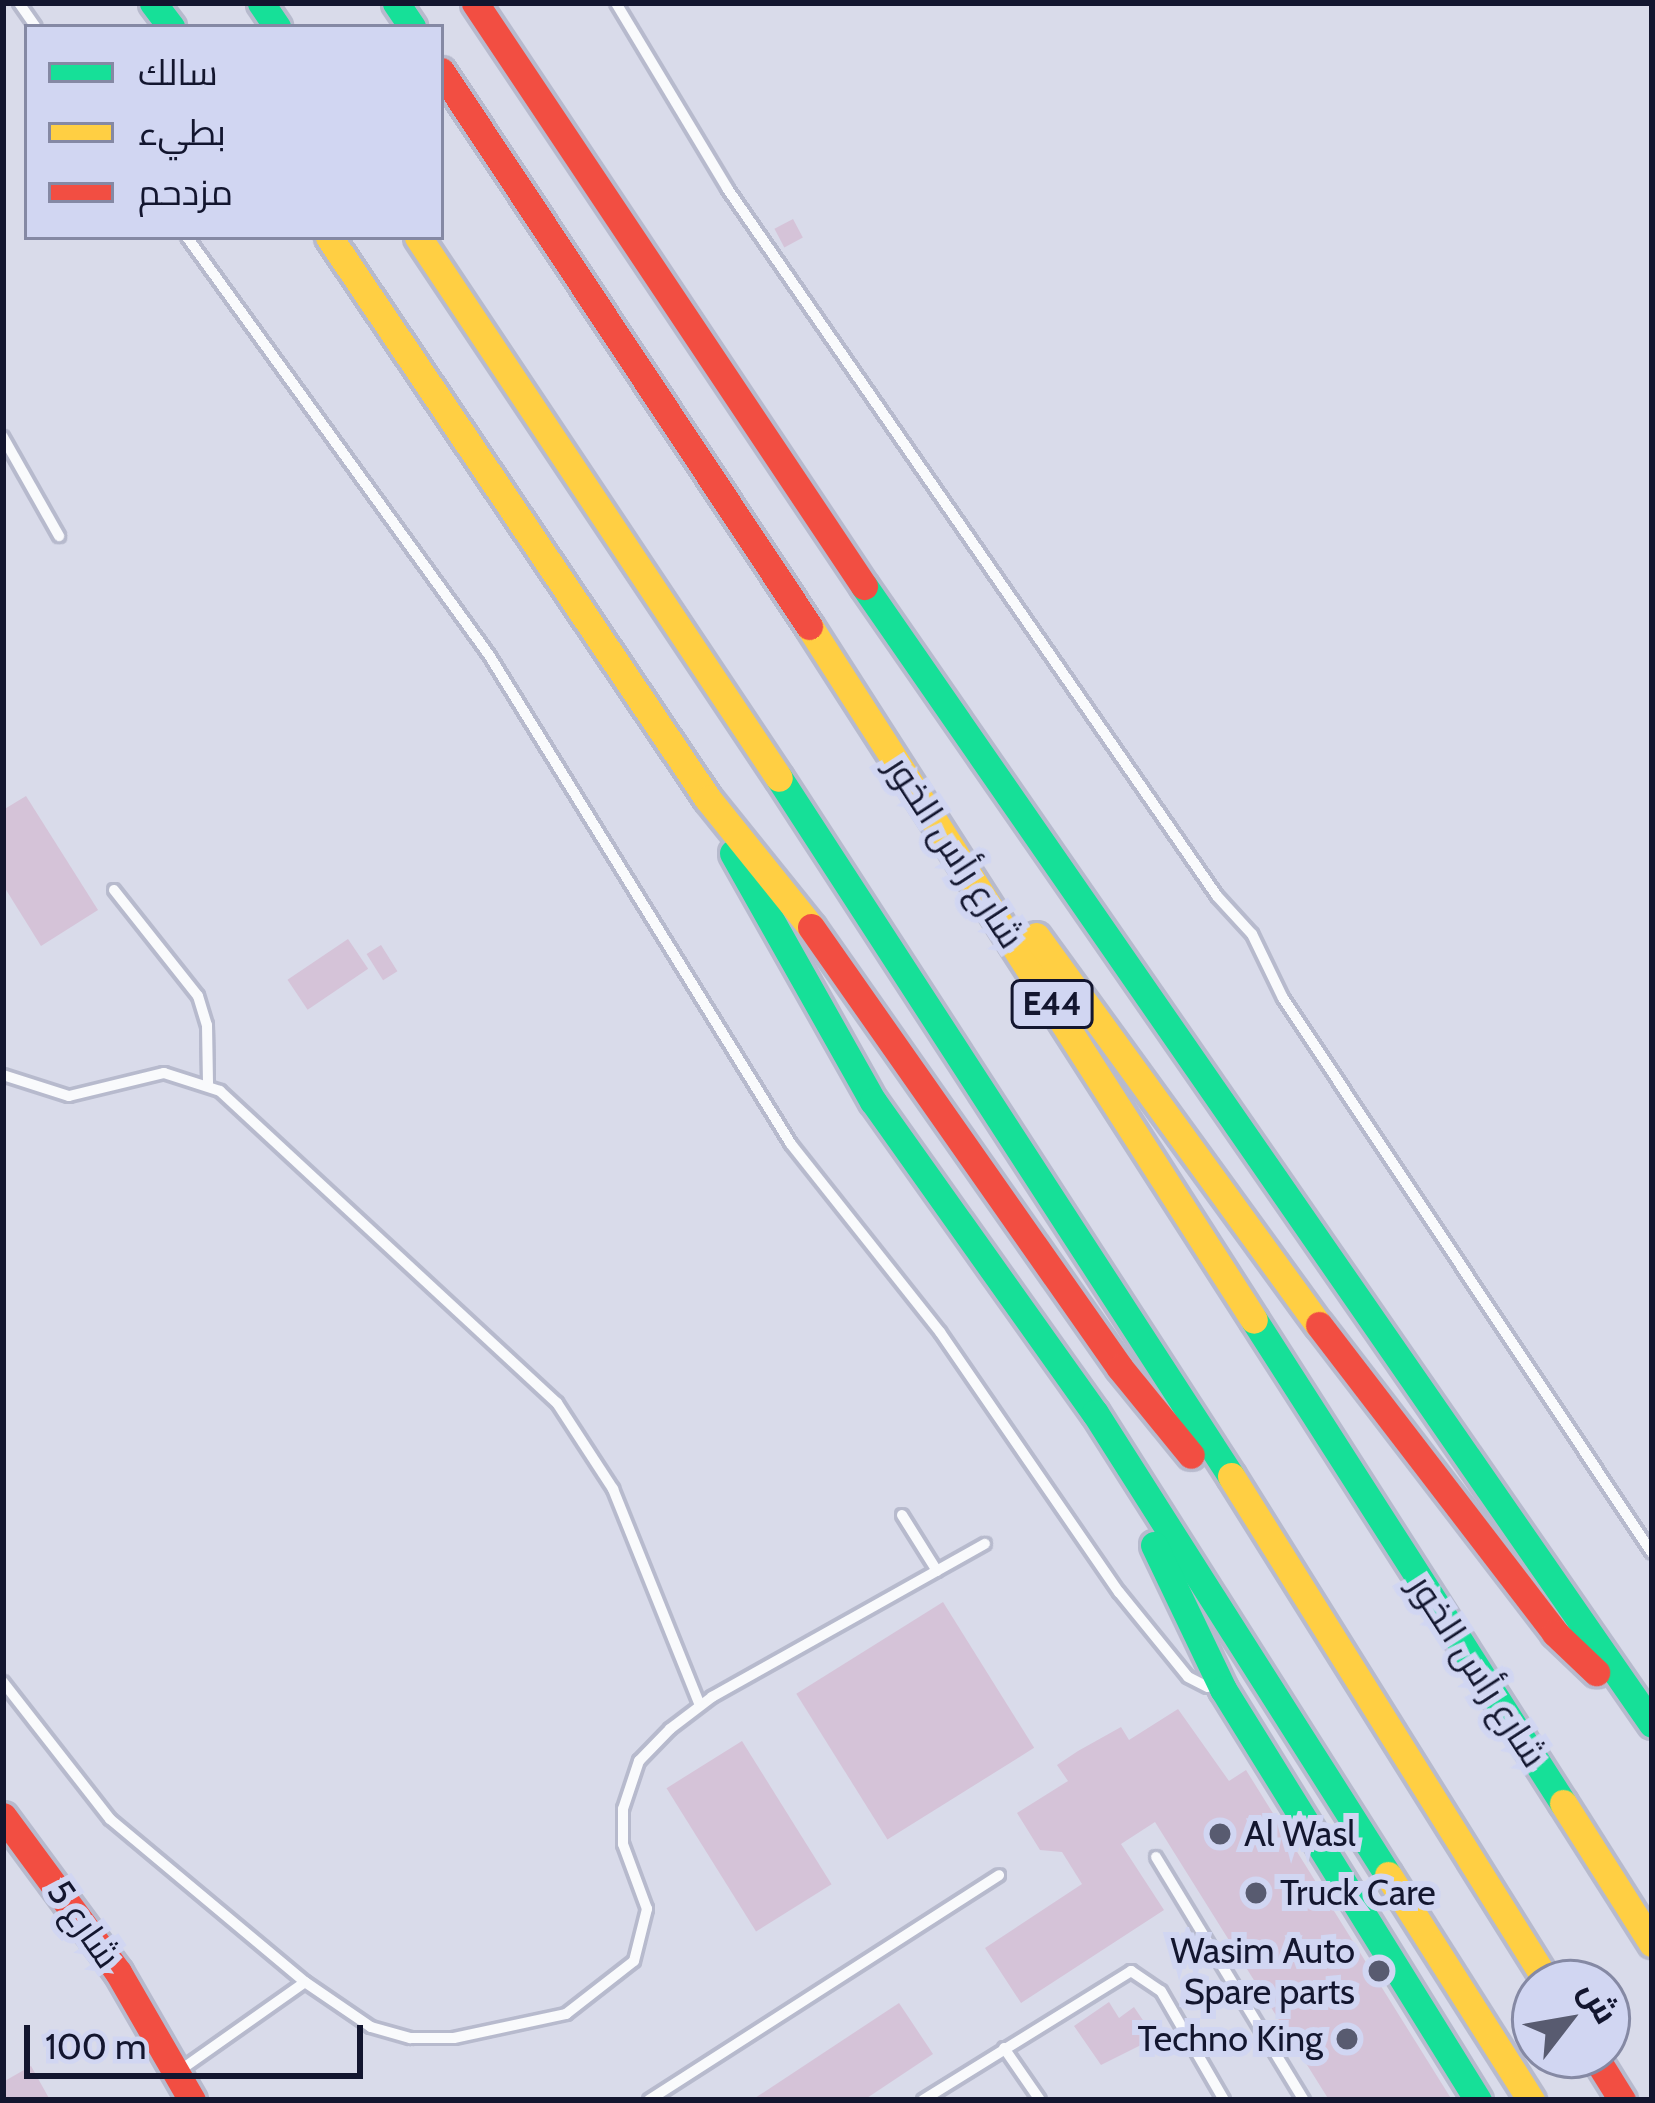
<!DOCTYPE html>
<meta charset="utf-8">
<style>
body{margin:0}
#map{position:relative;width:1655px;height:2103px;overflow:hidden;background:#d9dbea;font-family:Cabin,Cairo,sans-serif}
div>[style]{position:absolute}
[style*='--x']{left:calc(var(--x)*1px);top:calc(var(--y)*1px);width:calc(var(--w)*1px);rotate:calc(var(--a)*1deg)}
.building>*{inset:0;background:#d5c3d8;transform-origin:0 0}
.roads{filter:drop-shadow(3px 0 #b7bacd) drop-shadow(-3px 0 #b7bacd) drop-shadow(0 3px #b7bacd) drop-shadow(0 -3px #b7bacd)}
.lane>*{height:10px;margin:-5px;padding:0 5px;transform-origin:5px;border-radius:5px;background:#f9fafc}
.fast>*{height:27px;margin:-13.5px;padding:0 13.5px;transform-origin:13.5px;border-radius:13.5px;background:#16e098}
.slow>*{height:27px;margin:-13.5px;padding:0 13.5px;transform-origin:13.5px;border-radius:13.5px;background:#ffcf43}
.jam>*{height:27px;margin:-13.5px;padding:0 13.5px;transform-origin:13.5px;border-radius:13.5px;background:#f24e42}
.dots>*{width:33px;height:33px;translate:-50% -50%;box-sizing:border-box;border:6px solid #d1d6f2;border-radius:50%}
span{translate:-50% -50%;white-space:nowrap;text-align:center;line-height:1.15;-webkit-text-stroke:12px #d1d6f2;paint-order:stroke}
.shield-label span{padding:3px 9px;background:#d1d6f2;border:3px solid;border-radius:9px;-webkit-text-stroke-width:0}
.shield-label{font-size:33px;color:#13162f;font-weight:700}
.street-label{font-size:36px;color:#13162f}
.poi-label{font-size:36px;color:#13162f}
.left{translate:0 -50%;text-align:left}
.right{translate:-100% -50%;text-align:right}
.frame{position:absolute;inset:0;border:6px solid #13162f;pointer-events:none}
.legend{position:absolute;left:24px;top:24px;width:420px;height:216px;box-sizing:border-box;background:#d1d6f2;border:3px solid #8589a4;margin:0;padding:15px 21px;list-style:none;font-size:36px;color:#13162f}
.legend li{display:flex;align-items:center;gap:24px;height:60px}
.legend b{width:60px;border:3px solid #8589a4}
.north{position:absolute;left:1511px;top:1959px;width:120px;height:120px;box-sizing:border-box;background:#d1d6f2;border:3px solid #8589a4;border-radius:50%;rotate:59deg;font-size:33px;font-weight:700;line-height:48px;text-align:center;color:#13162f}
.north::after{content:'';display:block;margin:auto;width:42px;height:54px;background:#585b70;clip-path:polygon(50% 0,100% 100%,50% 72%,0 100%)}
.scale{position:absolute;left:24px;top:2025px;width:339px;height:54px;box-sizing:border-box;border:6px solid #13162f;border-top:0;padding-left:15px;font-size:36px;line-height:42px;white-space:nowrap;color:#13162f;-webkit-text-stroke:9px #d1d6f2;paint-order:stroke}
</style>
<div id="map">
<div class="building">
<div style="left:793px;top:219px;width:21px;height:21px;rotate:62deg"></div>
<div style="clip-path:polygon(26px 796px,98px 910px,41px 946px,3px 885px,3px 810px)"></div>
<div style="left:348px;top:939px;width:36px;height:73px;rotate:56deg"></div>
<div style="left:381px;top:945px;width:31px;height:17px;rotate:58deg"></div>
<div style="left:943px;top:1602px;width:172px;height:173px;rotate:58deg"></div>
<div style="clip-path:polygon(1178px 1709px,1229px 1781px,1246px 1770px,1452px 2100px,1329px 2100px,1155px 1822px,1121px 1844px,1164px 1910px,1021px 2003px,985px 1948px,1082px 1884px,1062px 1852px,1040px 1850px,1017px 1813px,1068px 1781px,1057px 1765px,1078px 1751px,1121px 1727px,1129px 1740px)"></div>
<div style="left:742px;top:1741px;width:169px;height:89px;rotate:58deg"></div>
<div style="clip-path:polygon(1109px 2002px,1119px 2018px,1134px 2007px,1155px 2038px,1101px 2065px,1074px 2026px)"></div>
<div style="clip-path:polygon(899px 2003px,933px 2054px,864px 2100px,752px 2100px)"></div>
<div style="clip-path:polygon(31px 2066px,50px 2100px,3px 2100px,3px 2082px)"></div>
</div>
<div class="roads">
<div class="lane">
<div style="--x:19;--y:3;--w:29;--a:55"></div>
<div style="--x:616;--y:3;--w:216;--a:59"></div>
<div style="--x:727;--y:188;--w:861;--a:55.31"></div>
<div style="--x:1217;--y:896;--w:52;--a:47.4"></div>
<div style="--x:1252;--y:934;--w:71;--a:64.2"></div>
<div style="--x:1283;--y:998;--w:666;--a:56.38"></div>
<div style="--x:187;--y:237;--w:516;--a:54.15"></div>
<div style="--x:489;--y:655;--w:575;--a:58.3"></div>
<div style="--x:791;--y:1144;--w:240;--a:51.6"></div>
<div style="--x:940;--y:1332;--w:316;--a:55.5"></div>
<div style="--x:1119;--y:1592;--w:109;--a:50.9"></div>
<div style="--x:1188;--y:1677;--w:22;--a:27"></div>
<div style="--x:3;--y:437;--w:114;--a:60.5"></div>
<div style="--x:114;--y:890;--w:135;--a:51.6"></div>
<div style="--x:198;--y:996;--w:30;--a:73"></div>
<div style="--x:207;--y:1025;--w:58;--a:89"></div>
<div style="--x:3;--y:1075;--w:69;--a:17.7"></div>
<div style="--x:69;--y:1096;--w:98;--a:-13.6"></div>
<div style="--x:164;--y:1073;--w:59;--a:17.8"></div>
<div style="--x:220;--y:1091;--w:459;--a:42.8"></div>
<div style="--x:557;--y:1403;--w:103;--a:56.9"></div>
<div style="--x:613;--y:1489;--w:233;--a:68.1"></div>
<div style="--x:902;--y:1515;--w:66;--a:58"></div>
<div style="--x:3;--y:1682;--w:174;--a:52"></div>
<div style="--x:110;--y:1819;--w:254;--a:39.9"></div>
<div style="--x:305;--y:1982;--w:80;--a:34.3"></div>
<div style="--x:371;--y:2027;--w:41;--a:15.8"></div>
<div style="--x:410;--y:2038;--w:44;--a:0"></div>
<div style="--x:454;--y:2038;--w:115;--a:-12.1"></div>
<div style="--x:566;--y:2014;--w:86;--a:-37.9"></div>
<div style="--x:634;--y:1961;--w:54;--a:-76"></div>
<div style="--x:647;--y:1909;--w:69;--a:-110.3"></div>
<div style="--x:623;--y:1844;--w:35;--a:-90"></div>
<div style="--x:623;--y:1809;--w:51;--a:-71.6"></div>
<div style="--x:639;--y:1761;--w:45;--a:-45.9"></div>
<div style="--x:670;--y:1729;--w:53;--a:-37.3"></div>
<div style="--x:712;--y:1697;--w:313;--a:-29.3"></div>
<div style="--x:1156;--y:1857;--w:285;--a:58.7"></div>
<div style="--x:1004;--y:2048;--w:63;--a:55.3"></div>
<div style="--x:179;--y:2071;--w:154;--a:-35.2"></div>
<div style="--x:649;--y:2100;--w:416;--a:-32.7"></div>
<div style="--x:923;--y:2100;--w:245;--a:-31.8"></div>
<div style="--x:1131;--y:1971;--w:36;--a:34"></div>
<div style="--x:1161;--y:1991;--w:126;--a:60"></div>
</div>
<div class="fast">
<div style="--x:153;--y:3;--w:30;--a:53"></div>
<div style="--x:261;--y:3;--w:29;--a:56"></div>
<div style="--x:396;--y:3;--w:29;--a:56"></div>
<div style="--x:864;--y:586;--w:1384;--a:55.3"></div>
<div style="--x:779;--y:778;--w:832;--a:57.07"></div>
<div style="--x:733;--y:853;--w:285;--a:60.6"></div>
<div style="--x:873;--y:1101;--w:383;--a:54.6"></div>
<div style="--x:1095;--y:1413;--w:547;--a:57.62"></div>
<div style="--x:1254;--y:1320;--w:573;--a:57.39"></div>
<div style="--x:1154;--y:1545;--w:160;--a:64.4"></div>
<div style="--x:1223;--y:1689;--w:484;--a:58.2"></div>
</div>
<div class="slow">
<div style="--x:329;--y:237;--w:678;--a:56.01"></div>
<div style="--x:708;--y:799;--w:164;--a:51.2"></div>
<div style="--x:418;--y:237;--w:650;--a:56.29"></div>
<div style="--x:809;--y:626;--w:824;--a:57.33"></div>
<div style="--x:1036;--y:936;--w:481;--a:54"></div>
<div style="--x:1231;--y:1476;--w:598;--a:57.98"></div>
<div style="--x:1563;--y:1803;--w:166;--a:57.6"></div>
<div style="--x:1388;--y:1875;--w:267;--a:57.6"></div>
</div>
<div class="jam">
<div style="--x:475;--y:3;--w:701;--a:56.29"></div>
<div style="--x:441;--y:71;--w:666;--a:56.45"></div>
<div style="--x:811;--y:927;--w:538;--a:54.98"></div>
<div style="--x:1120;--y:1368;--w:112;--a:50.8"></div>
<div style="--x:1319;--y:1325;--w:388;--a:52.5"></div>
<div style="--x:1555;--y:1633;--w:57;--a:43.6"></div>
<div style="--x:3;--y:1816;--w:194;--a:53.6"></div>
<div style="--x:118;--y:1972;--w:148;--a:60"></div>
<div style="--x:1594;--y:2055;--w:53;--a:58.1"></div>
</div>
</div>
<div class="dots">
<div style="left:1220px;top:1834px;background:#585b70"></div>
<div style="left:1256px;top:1893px;background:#585b70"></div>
<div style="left:1379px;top:1971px;background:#585b70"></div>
<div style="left:1347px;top:2039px;background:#585b70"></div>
</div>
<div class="shield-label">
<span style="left:1052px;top:1004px">E44</span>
</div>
<div class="street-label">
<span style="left:955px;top:852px;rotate:57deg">شارع رأس الخور</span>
<span style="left:1478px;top:1671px;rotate:57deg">شارع رأس الخور</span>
<span style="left:84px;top:1924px;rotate:55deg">شارع 5</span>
</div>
<div class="poi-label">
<span class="left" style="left:1244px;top:1834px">Al Wasl</span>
<span class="left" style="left:1280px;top:1893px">Truck Care</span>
<span class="right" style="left:1355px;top:1971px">Wasim Auto<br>Spare parts</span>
<span class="right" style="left:1323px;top:2039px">Techno King</span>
</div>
<div class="frame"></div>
<ul class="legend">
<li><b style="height:15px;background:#16e098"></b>سالك</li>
<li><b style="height:15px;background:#ffcf43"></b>بطيء</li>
<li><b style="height:15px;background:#f24e42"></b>مزدحم</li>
</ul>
<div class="north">ش</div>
<div class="scale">100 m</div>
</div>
